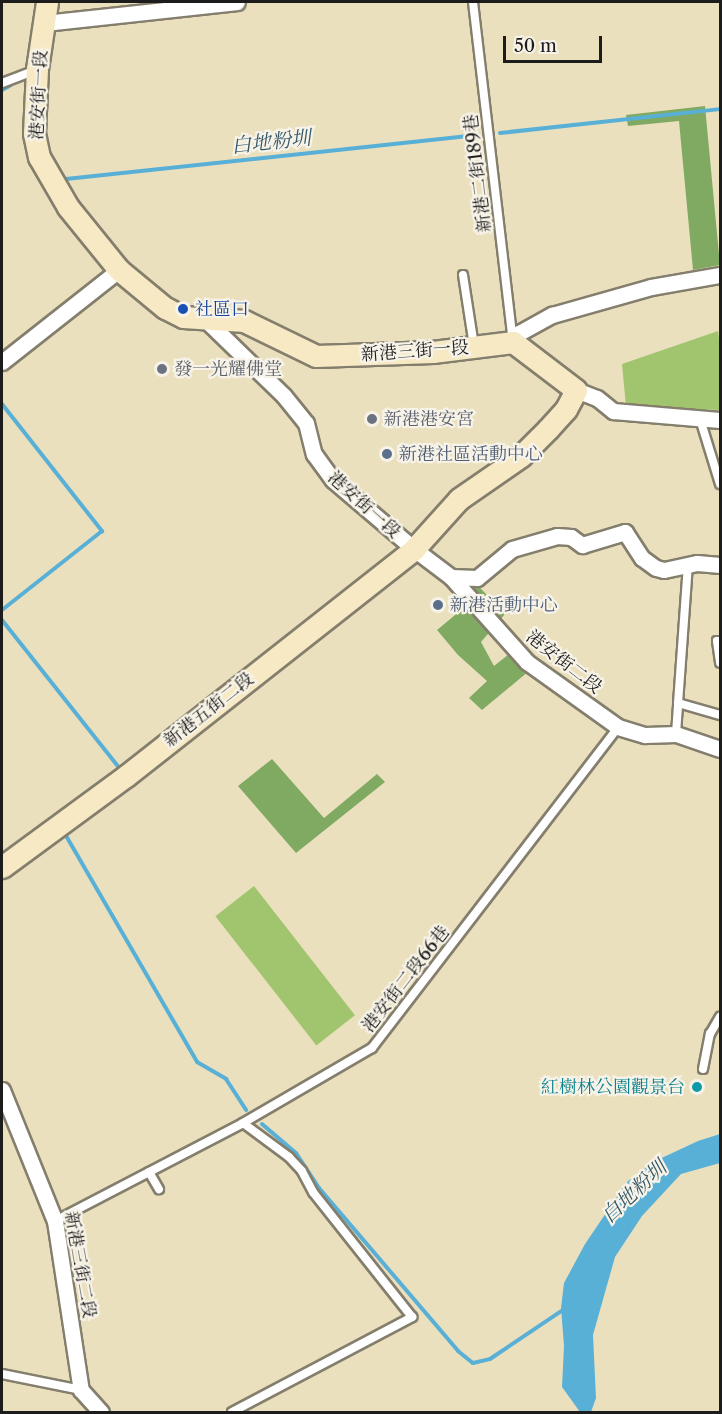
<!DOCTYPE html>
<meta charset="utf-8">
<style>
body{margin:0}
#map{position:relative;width:722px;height:1414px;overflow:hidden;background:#ebe0be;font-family:"Libre Caslon Text","Noto Serif TC",serif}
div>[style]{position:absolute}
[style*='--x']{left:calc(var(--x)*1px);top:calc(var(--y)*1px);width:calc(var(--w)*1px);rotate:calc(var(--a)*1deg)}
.green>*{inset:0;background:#a1c56f;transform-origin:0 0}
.forest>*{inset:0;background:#80aa62}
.water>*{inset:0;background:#59b0d6}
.stream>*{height:4px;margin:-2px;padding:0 2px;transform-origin:2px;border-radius:2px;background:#59b0d6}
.roads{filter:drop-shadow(2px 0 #847e6d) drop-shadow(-2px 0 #847e6d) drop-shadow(0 2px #847e6d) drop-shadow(0 -2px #847e6d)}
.lane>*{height:8px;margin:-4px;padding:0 4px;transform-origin:4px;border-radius:4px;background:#fff}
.street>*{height:15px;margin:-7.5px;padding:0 7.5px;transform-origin:7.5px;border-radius:7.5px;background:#fff}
.secondary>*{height:21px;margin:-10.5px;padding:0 10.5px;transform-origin:10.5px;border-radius:10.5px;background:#f6e9c3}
.dots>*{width:16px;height:16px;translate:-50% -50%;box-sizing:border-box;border:3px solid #f7f3e8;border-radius:50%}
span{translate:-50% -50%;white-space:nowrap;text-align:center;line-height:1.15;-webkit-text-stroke:4.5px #f7f3e8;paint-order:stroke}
.street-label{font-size:18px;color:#1c1c1c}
.transit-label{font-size:18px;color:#164399}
.left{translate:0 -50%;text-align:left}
.worship-label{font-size:18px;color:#5b616d}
.service-label{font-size:18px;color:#4e5e75}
.culture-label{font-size:18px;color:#0d838f}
.right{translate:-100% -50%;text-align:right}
.water-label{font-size:20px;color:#345766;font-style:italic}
.frame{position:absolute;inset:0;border:3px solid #1c1c1c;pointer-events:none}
.scale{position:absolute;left:503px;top:36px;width:99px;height:27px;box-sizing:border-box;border:3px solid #1c1c1c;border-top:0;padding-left:8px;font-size:18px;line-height:21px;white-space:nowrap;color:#1c1c1c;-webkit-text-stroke:4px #f7f3e8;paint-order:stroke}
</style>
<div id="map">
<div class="green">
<div style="clip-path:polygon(718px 331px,720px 347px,720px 410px,626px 407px,622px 364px)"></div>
<div style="left:254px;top:886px;width:164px;height:49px;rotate:52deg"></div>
</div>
<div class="forest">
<div style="clip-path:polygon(705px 106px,720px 265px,693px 270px,679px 121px,628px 126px,626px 115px)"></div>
<div style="clip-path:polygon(465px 572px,505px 614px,481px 642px,494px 666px,509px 654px,529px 671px,482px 710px,469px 698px,487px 681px,458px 655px,437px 630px,472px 601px)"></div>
<div style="clip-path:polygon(272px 759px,324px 818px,377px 774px,385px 782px,296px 853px,238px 786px)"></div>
</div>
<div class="water">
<div style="clip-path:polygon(720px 1134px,720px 1163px,681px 1174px,642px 1216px,615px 1257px,593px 1335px,596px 1398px,591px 1412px,580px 1412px,562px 1387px,564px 1346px,561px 1308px,564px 1283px,585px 1244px,627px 1182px,653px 1162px,698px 1141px)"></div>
</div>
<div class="stream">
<div style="--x:2;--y:90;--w:10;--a:-29"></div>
<div style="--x:500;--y:133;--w:221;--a:-6.2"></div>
<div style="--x:66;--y:179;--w:414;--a:-6.1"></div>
<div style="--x:2;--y:404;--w:162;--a:51.8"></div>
<div style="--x:102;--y:531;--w:127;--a:141.7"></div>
<div style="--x:2;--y:620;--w:190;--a:51.6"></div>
<div style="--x:120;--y:769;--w:3;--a:135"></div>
<div style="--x:65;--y:834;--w:263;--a:59.9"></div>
<div style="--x:197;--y:1062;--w:34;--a:30"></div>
<div style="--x:226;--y:1079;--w:37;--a:57"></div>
<div style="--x:262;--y:1124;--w:45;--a:40.5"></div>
<div style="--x:296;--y:1153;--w:42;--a:56.7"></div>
<div style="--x:319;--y:1188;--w:214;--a:49.5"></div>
<div style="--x:458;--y:1351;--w:19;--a:39"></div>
<div style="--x:473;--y:1363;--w:17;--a:-13"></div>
<div style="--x:490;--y:1359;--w:92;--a:-33.9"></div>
</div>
<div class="roads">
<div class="lane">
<div style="--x:473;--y:2;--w:340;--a:83.3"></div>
<div style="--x:2;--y:83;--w:36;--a:-21"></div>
<div style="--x:463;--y:275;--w:72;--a:81.2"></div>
<div style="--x:700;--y:419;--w:68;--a:72.9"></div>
<div style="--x:688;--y:564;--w:139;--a:94.1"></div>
<div style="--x:678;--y:703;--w:44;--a:15.9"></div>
<div style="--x:720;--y:641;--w:3;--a:180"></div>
<div style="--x:717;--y:641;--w:22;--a:82"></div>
<div style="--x:676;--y:734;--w:31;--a:-86"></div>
<div style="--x:703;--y:1069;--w:36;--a:-79"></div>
<div style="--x:710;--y:1034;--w:20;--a:-60"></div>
<div style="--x:149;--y:1172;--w:20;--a:60"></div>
<div style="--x:55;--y:1221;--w:212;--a:-27.5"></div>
<div style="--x:243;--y:1123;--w:149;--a:-30.2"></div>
<div style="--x:372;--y:1048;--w:404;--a:-52.5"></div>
<div style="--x:2;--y:1374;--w:81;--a:11.4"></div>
<div style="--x:232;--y:1412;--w:204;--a:-27.8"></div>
<div style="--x:412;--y:1317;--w:159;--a:-128.4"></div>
<div style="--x:313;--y:1192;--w:24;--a:-118"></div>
<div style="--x:302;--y:1171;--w:19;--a:-133"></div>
<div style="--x:289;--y:1157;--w:57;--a:-143.5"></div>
</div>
<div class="street">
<div style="--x:45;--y:23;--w:193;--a:-6.2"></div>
<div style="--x:207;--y:321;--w:107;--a:44.2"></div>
<div style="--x:284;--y:396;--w:35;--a:51"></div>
<div style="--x:306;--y:423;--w:32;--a:76"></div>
<div style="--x:314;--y:454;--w:32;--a:54"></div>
<div style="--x:333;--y:480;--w:106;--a:40.4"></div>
<div style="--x:414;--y:549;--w:46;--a:37.1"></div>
<div style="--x:451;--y:577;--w:114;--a:48.2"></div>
<div style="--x:527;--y:662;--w:112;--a:35.5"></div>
<div style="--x:618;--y:727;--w:28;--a:17"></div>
<div style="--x:645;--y:735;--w:31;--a:-2"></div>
<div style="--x:676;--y:734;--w:46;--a:18.8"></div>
<div style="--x:513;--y:342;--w:11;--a:-56"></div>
<div style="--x:519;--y:333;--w:38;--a:-29"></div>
<div style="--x:552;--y:315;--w:103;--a:-15.8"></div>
<div style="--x:651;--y:287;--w:70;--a:-9.9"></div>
<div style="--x:2;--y:362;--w:149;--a:-38.2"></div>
<div style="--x:576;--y:390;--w:22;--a:21"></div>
<div style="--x:597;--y:398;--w:21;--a:39"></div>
<div style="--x:613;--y:411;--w:107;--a:4.8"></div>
<div style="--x:451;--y:577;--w:26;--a:2"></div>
<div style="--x:477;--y:578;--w:45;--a:-39.6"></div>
<div style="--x:512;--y:549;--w:47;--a:-16.1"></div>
<div style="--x:557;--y:536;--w:14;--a:4"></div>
<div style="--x:571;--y:537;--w:14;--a:36"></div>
<div style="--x:582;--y:545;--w:45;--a:-16.8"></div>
<div style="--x:625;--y:532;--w:31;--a:57"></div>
<div style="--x:642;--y:558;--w:17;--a:36"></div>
<div style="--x:656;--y:568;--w:8;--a:14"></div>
<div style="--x:664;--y:570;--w:34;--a:-12"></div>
<div style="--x:697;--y:563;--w:23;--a:5"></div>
<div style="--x:2;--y:1090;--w:141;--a:68"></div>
<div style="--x:55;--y:1221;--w:171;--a:81.3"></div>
<div style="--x:81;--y:1390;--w:30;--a:48"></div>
</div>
<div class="secondary">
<div style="--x:2;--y:867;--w:154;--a:-36.3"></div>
<div style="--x:126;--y:776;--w:367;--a:-38.2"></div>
<div style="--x:414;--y:549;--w:67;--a:-48"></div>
<div style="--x:459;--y:499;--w:75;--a:-34.7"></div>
<div style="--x:521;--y:456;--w:38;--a:-45"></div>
<div style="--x:548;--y:429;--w:27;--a:-48"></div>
<div style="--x:566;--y:409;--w:21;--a:-62"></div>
<div style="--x:576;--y:390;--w:79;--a:-142.7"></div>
<div style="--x:513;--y:342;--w:81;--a:172.9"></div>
<div style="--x:433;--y:352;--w:117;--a:178"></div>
<div style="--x:316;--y:356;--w:80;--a:-154.1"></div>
<div style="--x:244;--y:321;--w:61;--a:-176.2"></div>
<div style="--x:183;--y:317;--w:20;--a:-153"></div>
<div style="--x:165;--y:308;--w:60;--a:-140.4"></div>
<div style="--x:119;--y:270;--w:81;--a:-129"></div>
<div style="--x:68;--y:207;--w:58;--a:-120.1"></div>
<div style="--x:39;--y:157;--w:25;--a:-102"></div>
<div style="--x:34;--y:133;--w:64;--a:-87.3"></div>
<div style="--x:37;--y:69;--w:68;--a:-81.5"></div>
</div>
</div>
<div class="dots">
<div style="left:183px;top:309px;background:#1a4fb4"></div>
<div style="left:162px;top:369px;background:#6b7280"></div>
<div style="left:372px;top:419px;background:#6b7280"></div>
<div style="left:387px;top:454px;background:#5c6f8a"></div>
<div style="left:438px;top:605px;background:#5c6f8a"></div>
<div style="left:697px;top:1087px;background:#0f9aa8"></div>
</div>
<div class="street-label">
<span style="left:39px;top:95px;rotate:-87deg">港安街一段</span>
<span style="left:478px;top:173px;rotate:-97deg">新港二街189巷</span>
<span style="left:415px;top:351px;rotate:-4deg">新港三街一段</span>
<span style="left:364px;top:505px;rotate:42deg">港安街一段</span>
<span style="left:564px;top:662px;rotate:38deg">港安街二段</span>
<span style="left:209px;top:710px;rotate:-38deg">新港五街二段</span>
<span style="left:406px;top:979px;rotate:-52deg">港安街二段66巷</span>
<span style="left:80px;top:1265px;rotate:80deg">新港三街二段</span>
</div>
<div class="transit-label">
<span class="left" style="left:195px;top:309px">社區口</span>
</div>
<div class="worship-label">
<span class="left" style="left:174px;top:369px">發一光耀佛堂</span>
<span class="left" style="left:384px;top:419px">新港港安宮</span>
</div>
<div class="service-label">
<span class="left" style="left:399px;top:454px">新港社區活動中心</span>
<span class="left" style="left:450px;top:605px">新港活動中心</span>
</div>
<div class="culture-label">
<span class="right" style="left:685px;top:1087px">紅樹林公園觀景台</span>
</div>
<div class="water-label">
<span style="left:271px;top:142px;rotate:-6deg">白地粉圳</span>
<span style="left:634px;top:1192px;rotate:-43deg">白地粉圳</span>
</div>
<div class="frame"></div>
<div class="scale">50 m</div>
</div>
